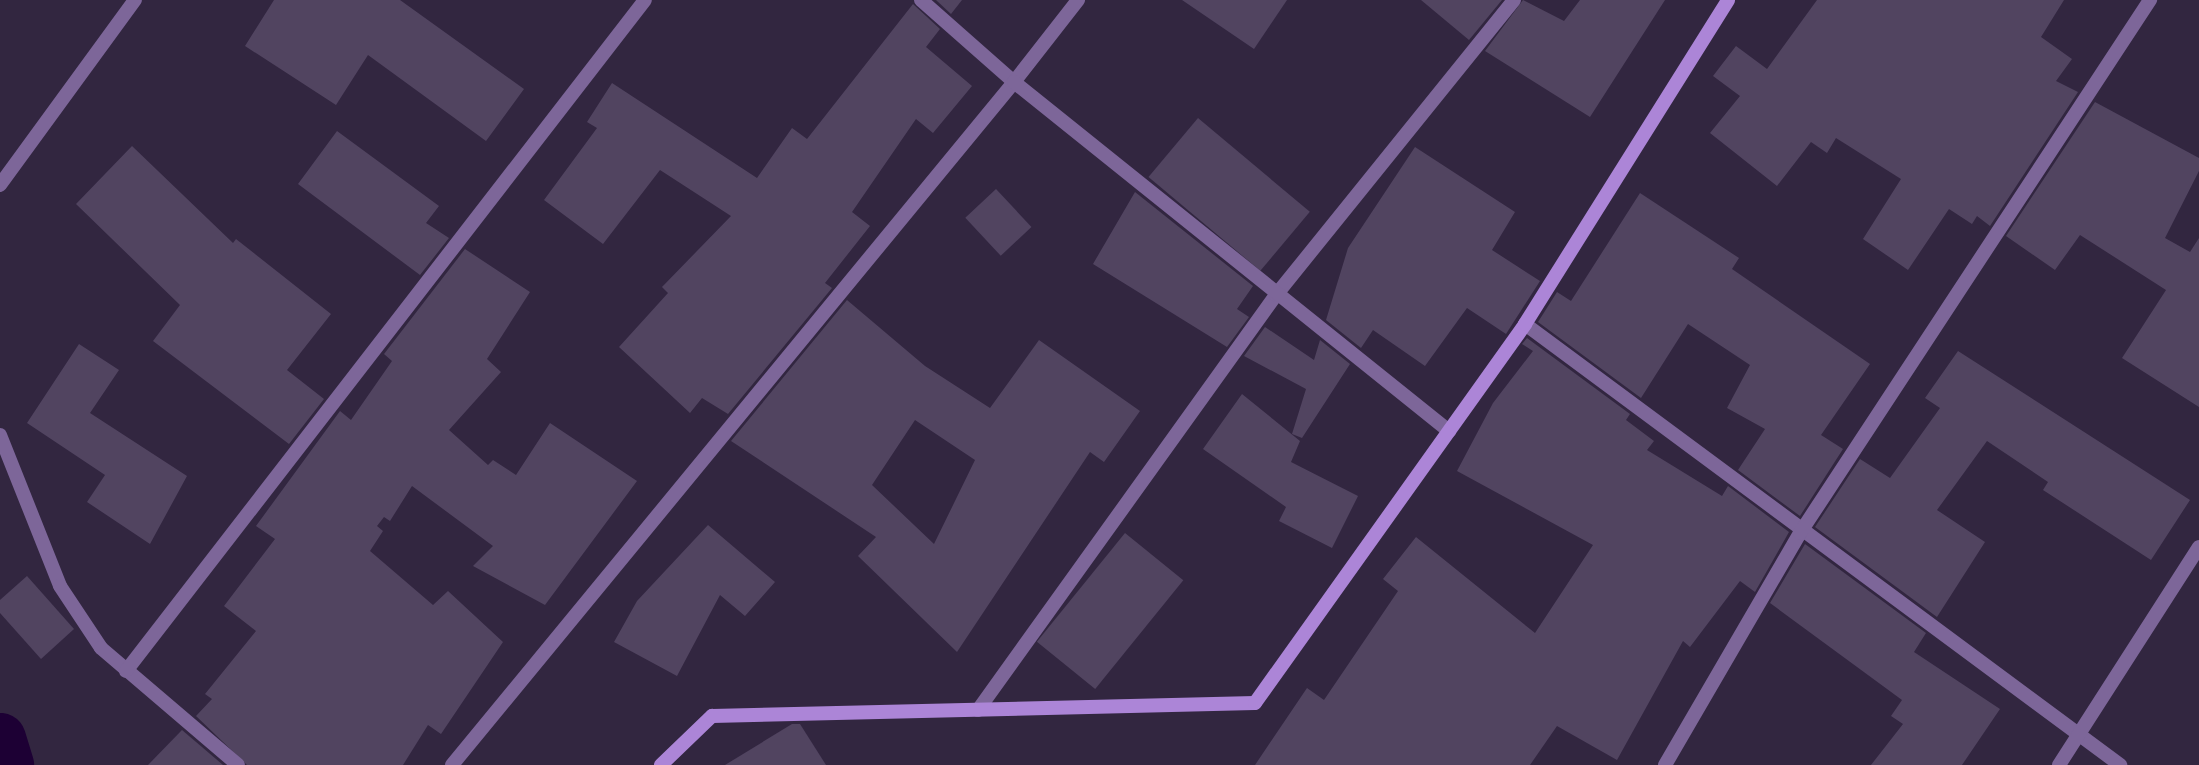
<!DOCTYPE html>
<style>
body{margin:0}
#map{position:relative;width:2199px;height:765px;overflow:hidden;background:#322640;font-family:Montserrat,sans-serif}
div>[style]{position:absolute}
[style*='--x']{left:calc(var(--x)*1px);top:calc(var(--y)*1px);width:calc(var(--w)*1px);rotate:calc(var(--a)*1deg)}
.canal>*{height:51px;margin:-25.5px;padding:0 25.5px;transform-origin:25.5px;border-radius:25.5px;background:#1d0034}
.building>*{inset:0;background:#514460;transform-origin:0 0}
.street>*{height:14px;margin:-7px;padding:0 7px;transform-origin:7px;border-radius:7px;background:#7d6699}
.secondary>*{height:14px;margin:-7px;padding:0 7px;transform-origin:7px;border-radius:7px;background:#ac85d7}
span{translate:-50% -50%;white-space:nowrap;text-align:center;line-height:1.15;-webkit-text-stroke:5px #17121d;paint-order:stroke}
</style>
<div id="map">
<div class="canal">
<div style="--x:0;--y:738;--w:28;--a:73"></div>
</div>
<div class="building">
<div style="clip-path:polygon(274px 0,400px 0,524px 89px,486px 141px,368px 55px,336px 105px,245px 46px)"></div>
<div style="clip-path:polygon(936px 0,962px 0,951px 14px)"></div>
<div style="clip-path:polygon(1182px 0,1287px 0,1254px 49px)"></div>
<div style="clip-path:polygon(1421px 0,1502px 0,1469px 40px)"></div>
<div style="clip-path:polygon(1523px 0,1564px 21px,1580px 0,1665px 0,1590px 117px,1485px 51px)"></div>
<div style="clip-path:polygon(1817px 0,2064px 0,2041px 37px,2072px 59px,2056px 81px,2078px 92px,1990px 226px,1977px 216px,1972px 224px,1949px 209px,1908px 270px,1863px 239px,1901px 179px,1836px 138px,1827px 153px,1811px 142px,1777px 186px,1710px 133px,1740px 96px,1713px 76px,1736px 46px,1767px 69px)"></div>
<div style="clip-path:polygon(913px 4px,940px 29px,926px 47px,972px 86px,933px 133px,916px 119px,852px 212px,870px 226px,825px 283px,832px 288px,728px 414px,702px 398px,690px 413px,619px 347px,668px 293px,662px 287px,731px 216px,660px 170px,603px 244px,544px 200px,597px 128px,587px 122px,612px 83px,757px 178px,792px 128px,807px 139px)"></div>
<div style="clip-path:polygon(2095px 102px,2199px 158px,2199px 171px,2165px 238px,2190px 252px,2199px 238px,2199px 407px,2122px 358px,2166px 290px,2080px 235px,2055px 270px,2006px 236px)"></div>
<div style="left:1198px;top:118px;width:146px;height:77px;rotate:40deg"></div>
<div style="clip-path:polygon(337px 131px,439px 206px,426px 223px,449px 238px,420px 275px,298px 184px)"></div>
<div style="clip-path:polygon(132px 146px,233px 243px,236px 239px,331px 314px,287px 370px,324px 399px,289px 444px,153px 341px,180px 305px,76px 204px)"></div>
<div style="clip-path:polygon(1415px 147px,1515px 212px,1492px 250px,1540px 281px,1506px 334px,1467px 308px,1425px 366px,1373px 330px,1361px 348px,1326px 320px,1348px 248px)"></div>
<div style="left:996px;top:189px;width:52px;height:42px;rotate:47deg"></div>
<div style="clip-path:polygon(1135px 192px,1253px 286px,1237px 309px,1249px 317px,1227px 347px,1093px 264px)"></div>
<div style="clip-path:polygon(1640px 193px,1739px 258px,1732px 269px,1870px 364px,1821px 435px,1843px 449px,1800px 516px,1738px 470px,1765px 429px,1727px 408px,1750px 365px,1688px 324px,1641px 398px,1538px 322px,1557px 292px,1571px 301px)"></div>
<div style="clip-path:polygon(465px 249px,530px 292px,487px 359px,501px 372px,449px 430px,488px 465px,493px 460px,516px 475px,550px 423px,637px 481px,545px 605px,473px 566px,493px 546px,412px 486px,390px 521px,384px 517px,377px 526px,383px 531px,370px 551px,433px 605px,448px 591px,503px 642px,441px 734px,428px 725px,403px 765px,247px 765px,196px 716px,212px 699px,205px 694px,256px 631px,224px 606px,275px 539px,256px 526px,340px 411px,351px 420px,392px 361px,384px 354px)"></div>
<div style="clip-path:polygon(evenodd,847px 300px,925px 366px,990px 408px,1039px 340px,1140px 411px,1104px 462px,1090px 452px,957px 652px,858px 556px,876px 537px,731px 441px,847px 300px,915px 420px,975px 460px,934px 544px,872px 485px,915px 420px)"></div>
<div style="clip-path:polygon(1265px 327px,1314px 360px,1320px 340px,1350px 364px,1302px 438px,1292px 434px,1306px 389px,1244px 356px)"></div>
<div style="clip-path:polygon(1527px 338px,1630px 414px,1626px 420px,1654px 441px,1647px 450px,1722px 496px,1728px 486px,1789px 532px,1755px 592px,1740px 581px,1690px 647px,1683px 641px,1617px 760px,1557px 726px,1530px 765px,1255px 765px,1307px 688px,1324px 700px,1398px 591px,1383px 579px,1416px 537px,1535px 633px,1593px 545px,1457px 471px,1493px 403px,1533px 351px,1522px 344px)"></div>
<div style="clip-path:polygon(79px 344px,119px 370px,90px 413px,187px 476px,150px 544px,87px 502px,105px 475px,27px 423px)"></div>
<div style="clip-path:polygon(1958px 351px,2190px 500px,2151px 560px,2043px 490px,2048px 482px,1987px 441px,1937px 510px,1985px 542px,1937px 617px,1815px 527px,1860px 459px,1890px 478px,1940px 408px,1925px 398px)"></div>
<div style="clip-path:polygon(1242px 394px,1300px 441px,1291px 462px,1358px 496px,1332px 548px,1279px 521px,1286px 507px,1203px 449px)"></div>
<div style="clip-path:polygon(708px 525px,775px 582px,745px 616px,720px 595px,677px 676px,614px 642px,637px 601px)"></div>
<div style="left:1125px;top:533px;width:75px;height:140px;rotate:39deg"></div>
<div style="clip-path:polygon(1805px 544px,1926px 633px,1914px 652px,2000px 709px,1962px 765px,1871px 765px,1903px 724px,1891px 716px,1902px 700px,1770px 603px)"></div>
<div style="clip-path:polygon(27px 576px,74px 629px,41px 659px,0 613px,0 600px)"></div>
<div style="clip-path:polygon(792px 724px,800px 724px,826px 765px,725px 765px)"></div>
<div style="clip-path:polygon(182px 730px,223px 765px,148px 765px)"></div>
</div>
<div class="street">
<div style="--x:921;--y:0;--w:124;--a:41.4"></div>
<div style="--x:1014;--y:82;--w:104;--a:-52"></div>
<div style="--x:0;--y:185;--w:229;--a:-53.9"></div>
<div style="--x:1525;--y:324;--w:741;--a:36.54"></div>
<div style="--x:0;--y:435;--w:162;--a:68.3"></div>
<div style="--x:60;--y:586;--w:74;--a:56.5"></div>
<div style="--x:101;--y:648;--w:180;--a:40.5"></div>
<div style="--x:126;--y:671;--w:848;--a:-52.28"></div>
<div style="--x:978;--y:710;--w:511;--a:-54.32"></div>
<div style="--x:1276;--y:295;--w:379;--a:-51.1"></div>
<div style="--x:452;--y:765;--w:884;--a:-50.55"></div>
<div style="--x:1014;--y:82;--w:558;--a:38.74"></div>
<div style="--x:1665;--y:765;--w:268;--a:-59.8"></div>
<div style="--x:1800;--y:533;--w:638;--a:-56.71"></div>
<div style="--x:2059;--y:765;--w:259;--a:-57.3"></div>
</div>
<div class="secondary">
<div style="--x:661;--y:765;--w:71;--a:-43.9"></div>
<div style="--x:712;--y:716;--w:543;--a:-1.37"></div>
<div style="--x:1255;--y:703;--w:465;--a:-54.5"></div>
<div style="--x:1525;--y:324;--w:382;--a:-57.9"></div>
</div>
</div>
